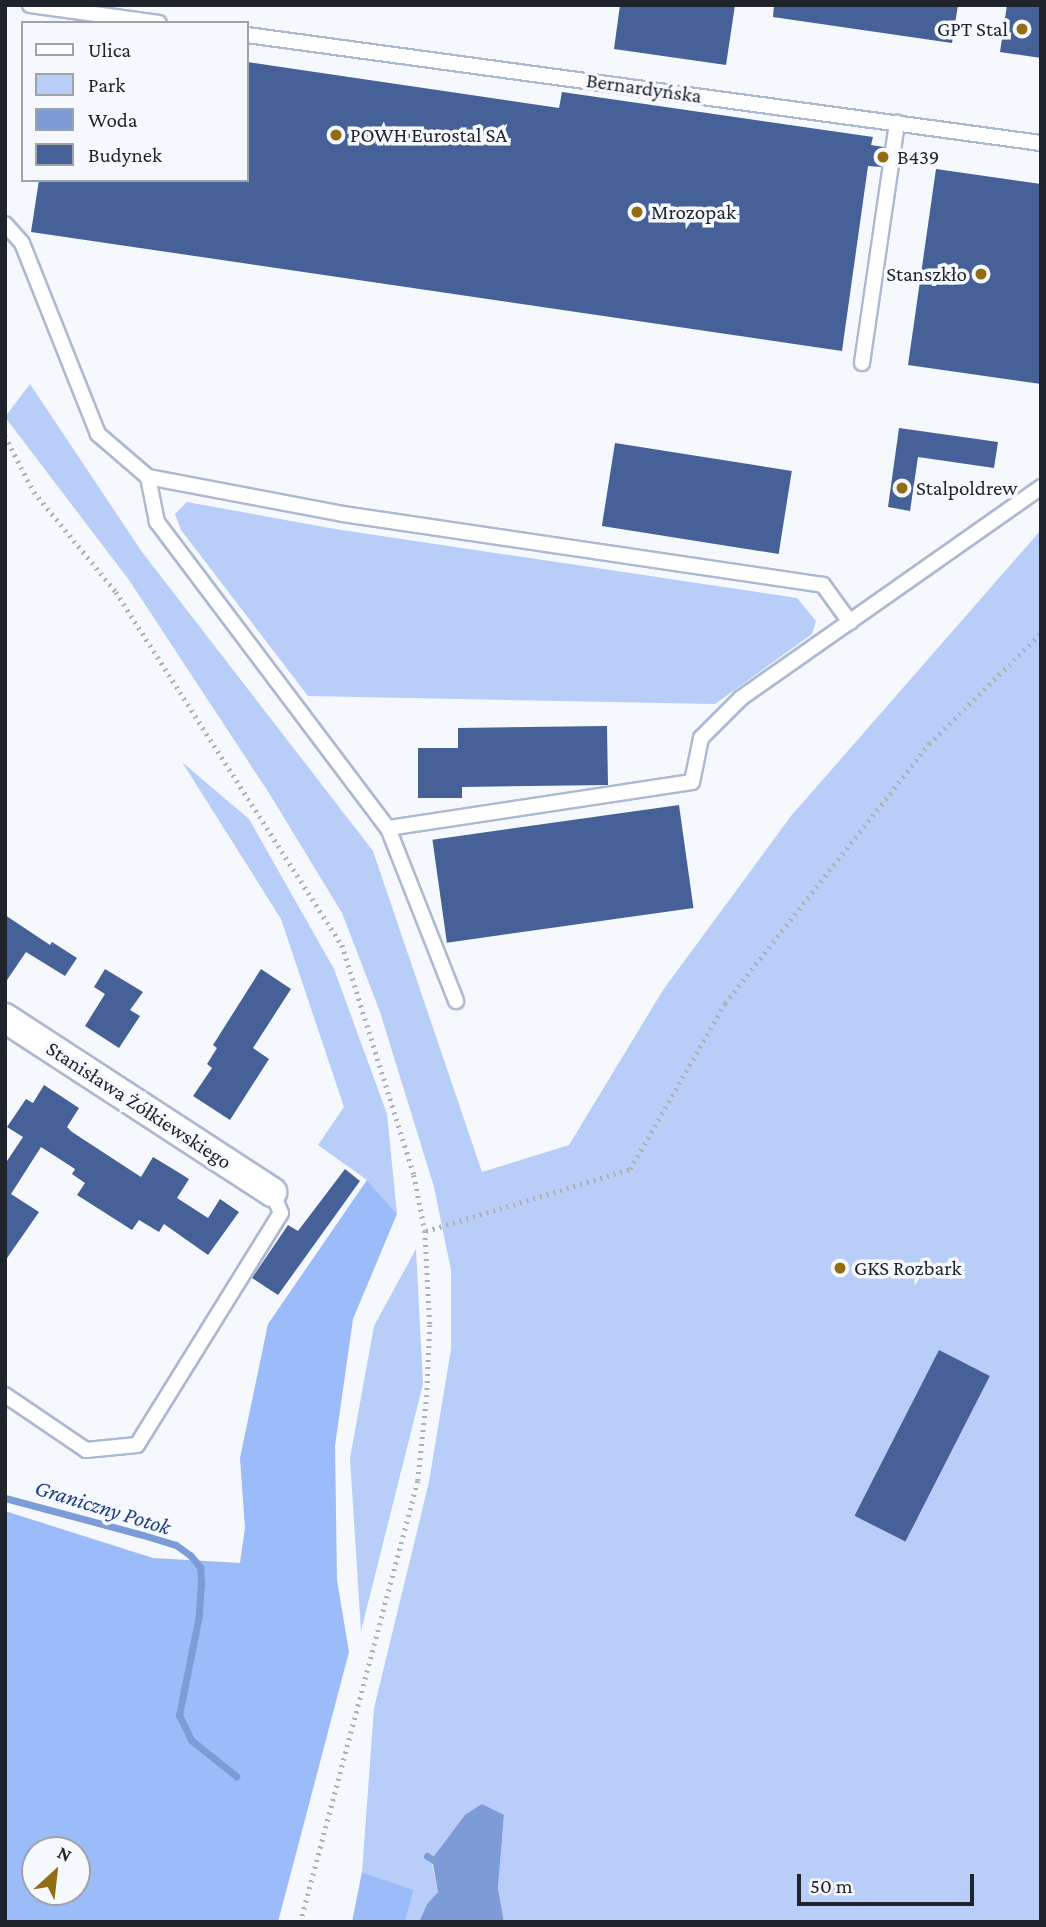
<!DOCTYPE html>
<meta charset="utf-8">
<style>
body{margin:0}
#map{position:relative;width:1046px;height:1927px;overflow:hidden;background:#f5f8fd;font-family:"Crimson Pro",serif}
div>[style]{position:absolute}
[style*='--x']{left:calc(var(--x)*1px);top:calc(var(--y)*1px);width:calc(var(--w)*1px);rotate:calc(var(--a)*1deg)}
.green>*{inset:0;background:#b8cef8}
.forest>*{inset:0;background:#9cbbf9}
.water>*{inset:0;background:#7d9bd6}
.stream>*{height:7px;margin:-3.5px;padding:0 3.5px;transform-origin:3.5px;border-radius:3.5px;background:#7d9bd6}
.building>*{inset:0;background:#466198;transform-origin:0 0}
.path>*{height:4.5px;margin-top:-2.25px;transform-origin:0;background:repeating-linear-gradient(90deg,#adb1b7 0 2px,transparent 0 7px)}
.roads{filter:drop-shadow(2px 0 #adb9d1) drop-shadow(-2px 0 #adb9d1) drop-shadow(0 2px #adb9d1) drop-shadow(0 -2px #adb9d1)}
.lane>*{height:14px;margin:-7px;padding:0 7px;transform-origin:7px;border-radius:7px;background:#fff}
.street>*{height:28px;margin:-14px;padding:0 14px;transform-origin:14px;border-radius:14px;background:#fff}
.dots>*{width:19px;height:19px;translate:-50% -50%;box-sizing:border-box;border:4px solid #f5f8fd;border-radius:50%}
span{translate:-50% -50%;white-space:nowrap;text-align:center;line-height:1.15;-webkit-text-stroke:7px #f5f8fd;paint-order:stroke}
.poi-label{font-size:21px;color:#1e232c}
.right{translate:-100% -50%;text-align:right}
.left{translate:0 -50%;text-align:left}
.street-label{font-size:21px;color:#1e232c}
.water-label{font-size:23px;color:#1f3f86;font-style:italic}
.frame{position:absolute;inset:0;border:7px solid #1e232c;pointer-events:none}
.legend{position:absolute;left:21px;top:21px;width:228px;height:161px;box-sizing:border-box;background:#f5f8fd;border:2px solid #9fa3a9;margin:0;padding:9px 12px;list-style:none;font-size:21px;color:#1e232c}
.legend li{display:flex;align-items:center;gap:14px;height:35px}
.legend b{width:35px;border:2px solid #9fa3a9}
.north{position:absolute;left:21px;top:1836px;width:70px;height:70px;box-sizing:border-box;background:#f5f8fd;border:2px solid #9fa3a9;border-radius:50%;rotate:27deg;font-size:19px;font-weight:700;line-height:28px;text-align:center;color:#1e232c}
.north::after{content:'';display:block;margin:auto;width:24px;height:32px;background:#926d14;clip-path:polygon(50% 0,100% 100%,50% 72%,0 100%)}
.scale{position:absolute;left:797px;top:1874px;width:177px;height:32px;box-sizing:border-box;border:4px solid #1e232c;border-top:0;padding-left:9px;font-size:21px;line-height:24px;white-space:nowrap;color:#1e232c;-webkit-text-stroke:5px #f5f8fd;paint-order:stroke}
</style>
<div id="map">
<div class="green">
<div style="clip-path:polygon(30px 384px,142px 552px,373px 851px,482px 1172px,569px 1145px,663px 990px,791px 816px,1041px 530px,1041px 1922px,504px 1922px,498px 1888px,504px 1815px,432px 1863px,438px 1892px,427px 1904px,419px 1922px,405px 1922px,414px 1890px,362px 1872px,374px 1708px,429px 1482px,451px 1349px,451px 1270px,434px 1187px,380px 1012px,342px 913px,269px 793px,129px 580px,5px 417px)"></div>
<div style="clip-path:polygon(187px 502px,335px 529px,797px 598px,816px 621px,812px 634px,715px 704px,308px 696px,181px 530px,175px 514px)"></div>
<div style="clip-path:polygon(182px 762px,249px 819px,334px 969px,387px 1114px,397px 1214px,367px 1180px,318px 1145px,344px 1107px,281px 919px)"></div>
<div style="clip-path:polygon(416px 1249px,423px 1384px,361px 1631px,350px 1458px,374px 1326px)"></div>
</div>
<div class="forest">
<div style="clip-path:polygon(evenodd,367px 1180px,397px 1214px,353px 1319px,335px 1446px,337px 1580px,349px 1652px,278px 1922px,5px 1922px,5px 1511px,153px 1558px,240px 1563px,245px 1528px,240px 1458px,268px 1324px,367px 1180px,35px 1850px,77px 1850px,77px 1892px,35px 1892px,35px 1850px)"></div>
<div style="clip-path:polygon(362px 1872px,414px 1890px,405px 1922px,352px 1922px)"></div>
</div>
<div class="water">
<div style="clip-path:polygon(482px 1804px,504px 1815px,498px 1888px,504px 1922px,419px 1922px,427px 1904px,438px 1892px,432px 1859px,465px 1815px)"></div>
</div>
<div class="stream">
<div style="--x:5;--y:1498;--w:143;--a:15"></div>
<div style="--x:143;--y:1535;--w:34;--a:17"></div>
<div style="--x:176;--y:1545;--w:17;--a:36"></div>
<div style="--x:190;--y:1555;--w:16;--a:50"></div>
<div style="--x:200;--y:1567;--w:16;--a:86"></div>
<div style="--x:201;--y:1583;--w:32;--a:94"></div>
<div style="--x:199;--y:1615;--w:102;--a:101.3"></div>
<div style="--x:179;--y:1715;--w:28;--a:64"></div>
<div style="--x:191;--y:1740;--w:58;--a:38.7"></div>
<div style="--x:427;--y:1856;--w:13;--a:32"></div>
</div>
<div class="building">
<div style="clip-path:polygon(620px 5px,735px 5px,726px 65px,614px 49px)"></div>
<div style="clip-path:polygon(774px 5px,958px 5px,952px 43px,773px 17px)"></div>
<div style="clip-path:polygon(1007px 5px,1041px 5px,1041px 58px,1000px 52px)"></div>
<div style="clip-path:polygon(247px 62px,559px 108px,562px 92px,873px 137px,871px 145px,884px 147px,881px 167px,868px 166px,842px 351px,31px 232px,39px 180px,247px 180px)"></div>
<div style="clip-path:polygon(936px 169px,1041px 184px,1041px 384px,908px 365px)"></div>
<div style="clip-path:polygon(899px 428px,998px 442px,994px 468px,918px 457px,910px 511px,888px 507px)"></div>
<div style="left:615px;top:443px;width:179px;height:84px;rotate:9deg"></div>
<div style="clip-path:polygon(607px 726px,608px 785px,462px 787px,462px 798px,418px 798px,418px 748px,458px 748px,458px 728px)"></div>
<div style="left:679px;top:805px;width:104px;height:249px;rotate:82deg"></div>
<div style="clip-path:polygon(5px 915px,50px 945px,52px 942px,77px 958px,65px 976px,26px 952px,5px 983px)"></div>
<div style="clip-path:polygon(105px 969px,143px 992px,130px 1010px,140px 1016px,119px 1048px,85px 1026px,105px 994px,94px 987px)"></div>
<div style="clip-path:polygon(261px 969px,291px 989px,253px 1048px,269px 1059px,230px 1120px,193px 1096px,212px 1068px,207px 1064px,217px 1048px,213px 1045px)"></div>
<div style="clip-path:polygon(44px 1085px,79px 1108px,67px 1127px,72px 1132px,141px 1177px,153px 1157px,173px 1169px,189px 1179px,177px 1198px,208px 1218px,220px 1199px,239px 1212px,208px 1255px,164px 1224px,159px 1232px,139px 1220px,132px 1230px,77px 1195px,85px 1183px,72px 1174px,75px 1169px,41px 1147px,11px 1194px,39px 1212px,5px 1261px,5px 1164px,23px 1137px,7px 1127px,26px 1099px,33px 1103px)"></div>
<div style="clip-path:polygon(345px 1169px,360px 1181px,278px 1295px,252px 1278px,288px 1225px,298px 1231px)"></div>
<div style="left:939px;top:1350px;width:57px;height:186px;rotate:27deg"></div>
</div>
<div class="path">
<div style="--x:5;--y:436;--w:63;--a:62.6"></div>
<div style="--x:34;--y:492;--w:129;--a:50.6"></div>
<div style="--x:116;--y:592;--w:419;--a:57.4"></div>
<div style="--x:342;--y:945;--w:241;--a:72.6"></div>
<div style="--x:414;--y:1175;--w:57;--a:78.9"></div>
<div style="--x:425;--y:1231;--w:94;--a:87"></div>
<div style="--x:430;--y:1325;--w:70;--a:92.5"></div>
<div style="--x:427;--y:1395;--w:86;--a:96"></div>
<div style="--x:418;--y:1481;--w:456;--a:104.9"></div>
<div style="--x:426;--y:1231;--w:213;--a:-16.9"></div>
<div style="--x:630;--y:1169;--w:191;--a:-60.2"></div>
<div style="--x:725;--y:1003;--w:330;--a:-51.8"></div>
<div style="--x:929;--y:744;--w:158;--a:-44.7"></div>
</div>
<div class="roads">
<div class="lane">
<div style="--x:30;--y:5;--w:130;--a:7.9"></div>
<div style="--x:247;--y:35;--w:801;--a:7.75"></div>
<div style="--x:5;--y:224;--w:25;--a:48"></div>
<div style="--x:22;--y:243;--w:206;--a:68.3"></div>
<div style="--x:98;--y:434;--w:66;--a:40.7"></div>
<div style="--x:148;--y:477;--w:198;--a:10.7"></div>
<div style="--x:343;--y:514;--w:485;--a:8.4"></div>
<div style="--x:823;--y:585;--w:46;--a:53.9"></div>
<div style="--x:862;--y:363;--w:243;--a:-81.7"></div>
<div style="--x:148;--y:477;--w:46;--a:78.7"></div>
<div style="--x:157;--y:522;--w:383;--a:53"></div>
<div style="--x:388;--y:828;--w:186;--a:68.5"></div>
<div style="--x:388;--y:828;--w:307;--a:-8.6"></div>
<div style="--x:692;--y:782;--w:45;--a:-78.4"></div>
<div style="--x:701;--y:738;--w:57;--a:-45"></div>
<div style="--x:741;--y:698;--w:367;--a:-35.1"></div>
<div style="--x:5;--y:1395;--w:98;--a:34.2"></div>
<div style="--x:86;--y:1450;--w:51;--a:-5.6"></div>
<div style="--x:137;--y:1445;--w:273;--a:-58.2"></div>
<div style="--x:281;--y:1213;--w:23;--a:-113"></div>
</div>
<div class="street">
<div style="--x:5;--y:1018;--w:319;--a:33.1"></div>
</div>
</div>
<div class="dots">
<div style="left:1022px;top:29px;background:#926d14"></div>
<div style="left:336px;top:135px;background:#926d14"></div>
<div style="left:883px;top:157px;background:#926d14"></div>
<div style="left:637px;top:212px;background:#926d14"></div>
<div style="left:981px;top:274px;background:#926d14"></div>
<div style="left:902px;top:488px;background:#926d14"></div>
<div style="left:840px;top:1268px;background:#926d14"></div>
</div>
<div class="poi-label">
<span class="right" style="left:1008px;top:29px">GPT Stal</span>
<span class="left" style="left:350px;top:135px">POWH Eurostal SA</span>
<span class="left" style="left:897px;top:157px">B439</span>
<span class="left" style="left:651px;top:212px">Mrozopak</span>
<span class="right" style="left:967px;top:274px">Stanszkło</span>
<span class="left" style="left:916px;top:488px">Stalpoldrew</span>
<span class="left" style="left:854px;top:1268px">GKS Rozbark</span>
</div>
<div class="street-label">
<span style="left:644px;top:88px;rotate:8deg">Bernardyńska</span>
<span style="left:139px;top:1105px;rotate:33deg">Stanisława Żółkiewskiego</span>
</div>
<div class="water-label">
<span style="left:103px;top:1507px;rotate:17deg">Graniczny Potok</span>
</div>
<div class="frame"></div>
<ul class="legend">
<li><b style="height:9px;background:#fff"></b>Ulica</li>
<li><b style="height:19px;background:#b8cef8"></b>Park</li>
<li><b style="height:19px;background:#7d9bd6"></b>Woda</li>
<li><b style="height:19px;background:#466198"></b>Budynek</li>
</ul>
<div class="north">N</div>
<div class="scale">50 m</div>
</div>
